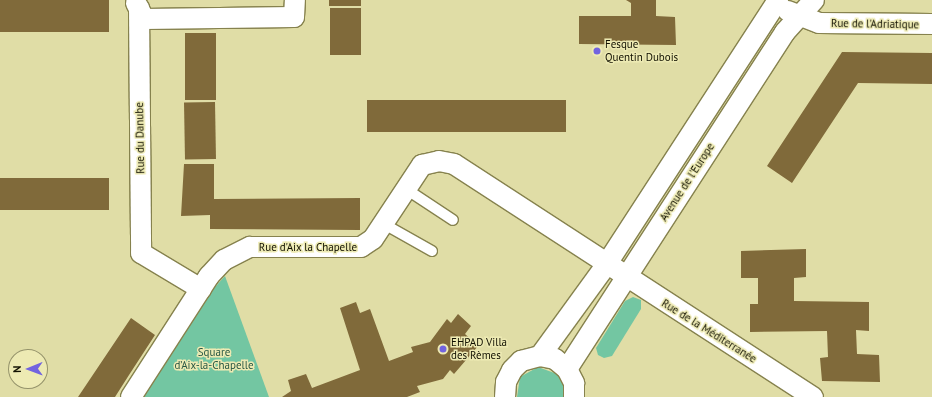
<!DOCTYPE html>
<meta charset="utf-8">
<style>
body{margin:0}
#map{position:relative;width:932px;height:397px;overflow:hidden;background:#e0dda6;font-family:"PT Sans",sans-serif}
div>[style]{position:absolute}
[style*='--x']{left:calc(var(--x)*1px);top:calc(var(--y)*1px);width:calc(var(--w)*1px);rotate:calc(var(--a)*1deg)}
.green>*{inset:0;background:#73c6a2}
.building>*{inset:0;background:#806a3a;transform-origin:0 0}
.roads{filter:drop-shadow(1px 0 #86824e) drop-shadow(-1px 0 #86824e) drop-shadow(0 1px #86824e) drop-shadow(0 -1px #86824e)}
.service>*{height:10px;margin:-5px;padding:0 5px;transform-origin:5px;border-radius:5px;background:#fff}
.minor>*{height:20px;margin:-10px;padding:0 10px;transform-origin:10px;border-radius:10px;background:#fff}
.dots>*{width:11px;height:11px;translate:-50% -50%;box-sizing:border-box;border:2px solid #edeab3;border-radius:50%}
span{translate:-50% -50%;white-space:nowrap;text-align:center;line-height:1.15;-webkit-text-stroke:3px #edeab3;paint-order:stroke}
.street-label{font-size:11px;color:#111000}
.poi-label{font-size:11px;color:#111000}
.left{translate:0 -50%;text-align:left}
.park-label{font-size:11px;color:#295844}
.north{position:absolute;left:8px;top:349px;width:40px;height:40px;box-sizing:border-box;background:#edeab3;border:1px solid #95936b;border-radius:50%;rotate:269deg;font-size:11px;font-weight:700;line-height:16px;text-align:center;color:#111000}
.north::after{content:'';display:block;margin:auto;width:14px;height:18px;background:#7264df;clip-path:polygon(50% 0,100% 100%,50% 72%,0 100%)}
</style>
<div id="map">
<div class="green">
<div style="clip-path:polygon(225px 276px,269px 397px,144px 397px,215px 287px)"></div>
<div style="clip-path:polygon(633px 297px,641px 300px,641px 309px,612px 356px,604px 358px,598px 355px,596px 348px,625px 301px)"></div>
<div style="clip-path:polygon(538px 367px,557px 374px,563px 385px,563px 397px,517px 397px,520px 377px)"></div>
</div>
<div class="building">
<div style="left:0;top:0;width:109px;height:32px"></div>
<div style="left:329px;top:0;width:32px;height:6px"></div>
<div style="clip-path:polygon(626px 0,656px 0,656px 16px,675px 17px,676px 45px,579px 44px,579px 16px,631px 16px,631px 3px)"></div>
<div style="left:330px;top:8px;width:31px;height:47px"></div>
<div style="left:185px;top:33px;width:31px;height:67px"></div>
<div style="clip-path:polygon(842px 52px,932px 53px,932px 84px,858px 83px,792px 183px,767px 166px)"></div>
<div style="left:367px;top:100px;width:199px;height:32px"></div>
<div style="left:215px;top:102px;width:57px;height:31px;rotate:89deg"></div>
<div style="clip-path:polygon(184px 164px,214px 164px,214px 199px,360px 198px,360px 230px,210px 229px,210px 215px,181px 216px)"></div>
<div style="left:0;top:178px;width:109px;height:32px"></div>
<div style="clip-path:polygon(806px 249px,806px 277px,794px 278px,794px 301px,869px 302px,869px 331px,856px 330px,857px 354px,879px 355px,880px 382px,822px 381px,820px 358px,828px 357px,827px 331px,750px 332px,750px 304px,758px 304px,758px 278px,741px 278px,741px 251px)"></div>
<div style="clip-path:polygon(356px 302px,360px 313px,370px 309px,389px 361px,413px 352px,411px 347px,430px 342px,447px 319px,451px 323px,458px 314px,471px 326px,465px 334px,478px 346px,454px 374px,450px 370px,443px 379px,417px 386px,420px 392px,407px 397px,282px 397px,291px 391px,288px 380px,306px 374px,312px 388px,360px 370px,340px 308px)"></div>
<div style="clip-path:polygon(131px 318px,155px 335px,129px 375px,115px 397px,78px 397px)"></div>
</div>
<div class="roads">
<div class="service">
<div style="--x:406;--y:189;--w:56;--a:33.4"></div>
<div style="--x:384;--y:224;--w:55;--a:29.4"></div>
</div>
<div class="minor">
<div style="--x:136;--y:3;--w:18;--a:63"></div>
<div style="--x:144;--y:19;--w:150;--a:-0.8"></div>
<div style="--x:294;--y:17;--w:17;--a:-87"></div>
<div style="--x:139;--y:8;--w:245;--a:89.5"></div>
<div style="--x:141;--y:253;--w:70;--a:31"></div>
<div style="--x:788;--y:11;--w:33;--a:21"></div>
<div style="--x:819;--y:23;--w:113;--a:0.5"></div>
<div style="--x:540;--y:356;--w:112;--a:-54"></div>
<div style="--x:606;--y:265;--w:316;--a:-57"></div>
<div style="--x:567;--y:369;--w:401;--a:-57.1"></div>
<div style="--x:785;--y:32;--w:43;--a:-47.8"></div>
<div style="--x:131;--y:397;--w:144;--a:-57.2"></div>
<div style="--x:209;--y:276;--w:22;--a:-47"></div>
<div style="--x:224;--y:260;--w:29;--a:-27"></div>
<div style="--x:250;--y:247;--w:111;--a:0"></div>
<div style="--x:361;--y:247;--w:14;--a:-34"></div>
<div style="--x:373;--y:239;--w:89;--a:-56.5"></div>
<div style="--x:422;--y:165;--w:17;--a:-13"></div>
<div style="--x:439;--y:161;--w:15;--a:11"></div>
<div style="--x:454;--y:164;--w:428;--a:33"></div>
<div style="--x:505;--y:397;--w:15;--a:-86"></div>
<div style="--x:506;--y:382;--w:13;--a:-63"></div>
<div style="--x:512;--y:370;--w:13;--a:-45"></div>
<div style="--x:521;--y:361;--w:20;--a:-15"></div>
<div style="--x:540;--y:356;--w:15;--a:11"></div>
<div style="--x:555;--y:359;--w:16;--a:40"></div>
<div style="--x:567;--y:369;--w:16;--a:63"></div>
<div style="--x:574;--y:383;--w:14;--a:90"></div>
</div>
</div>
<div class="dots">
<div style="left:597px;top:51px;background:#7264df"></div>
<div style="left:443px;top:349px;background:#7264df"></div>
</div>
<div class="street-label">
<span style="left:875px;top:24px;rotate:1deg">Rue de l'Adriatique</span>
<span style="left:140px;top:138px;rotate:-91deg">Rue du Danube</span>
<span style="left:687px;top:182px;rotate:-57deg">Avenue de l'Europe</span>
<span style="left:308px;top:247px">Rue d'Aix la Chapelle</span>
<span style="left:709px;top:331px;rotate:32deg">Rue de la Méditerranée</span>
</div>
<div class="poi-label">
<span class="left" style="left:605px;top:51px">Fesque<br>Quentin Dubois</span>
<span class="left" style="left:451px;top:349px">EHPAD Villa<br>des Rèmes</span>
</div>
<div class="park-label">
<span style="left:214px;top:359px">Square<br>d’Aix-la-Chapelle</span>
</div>
<div class="north">N</div>
</div>
